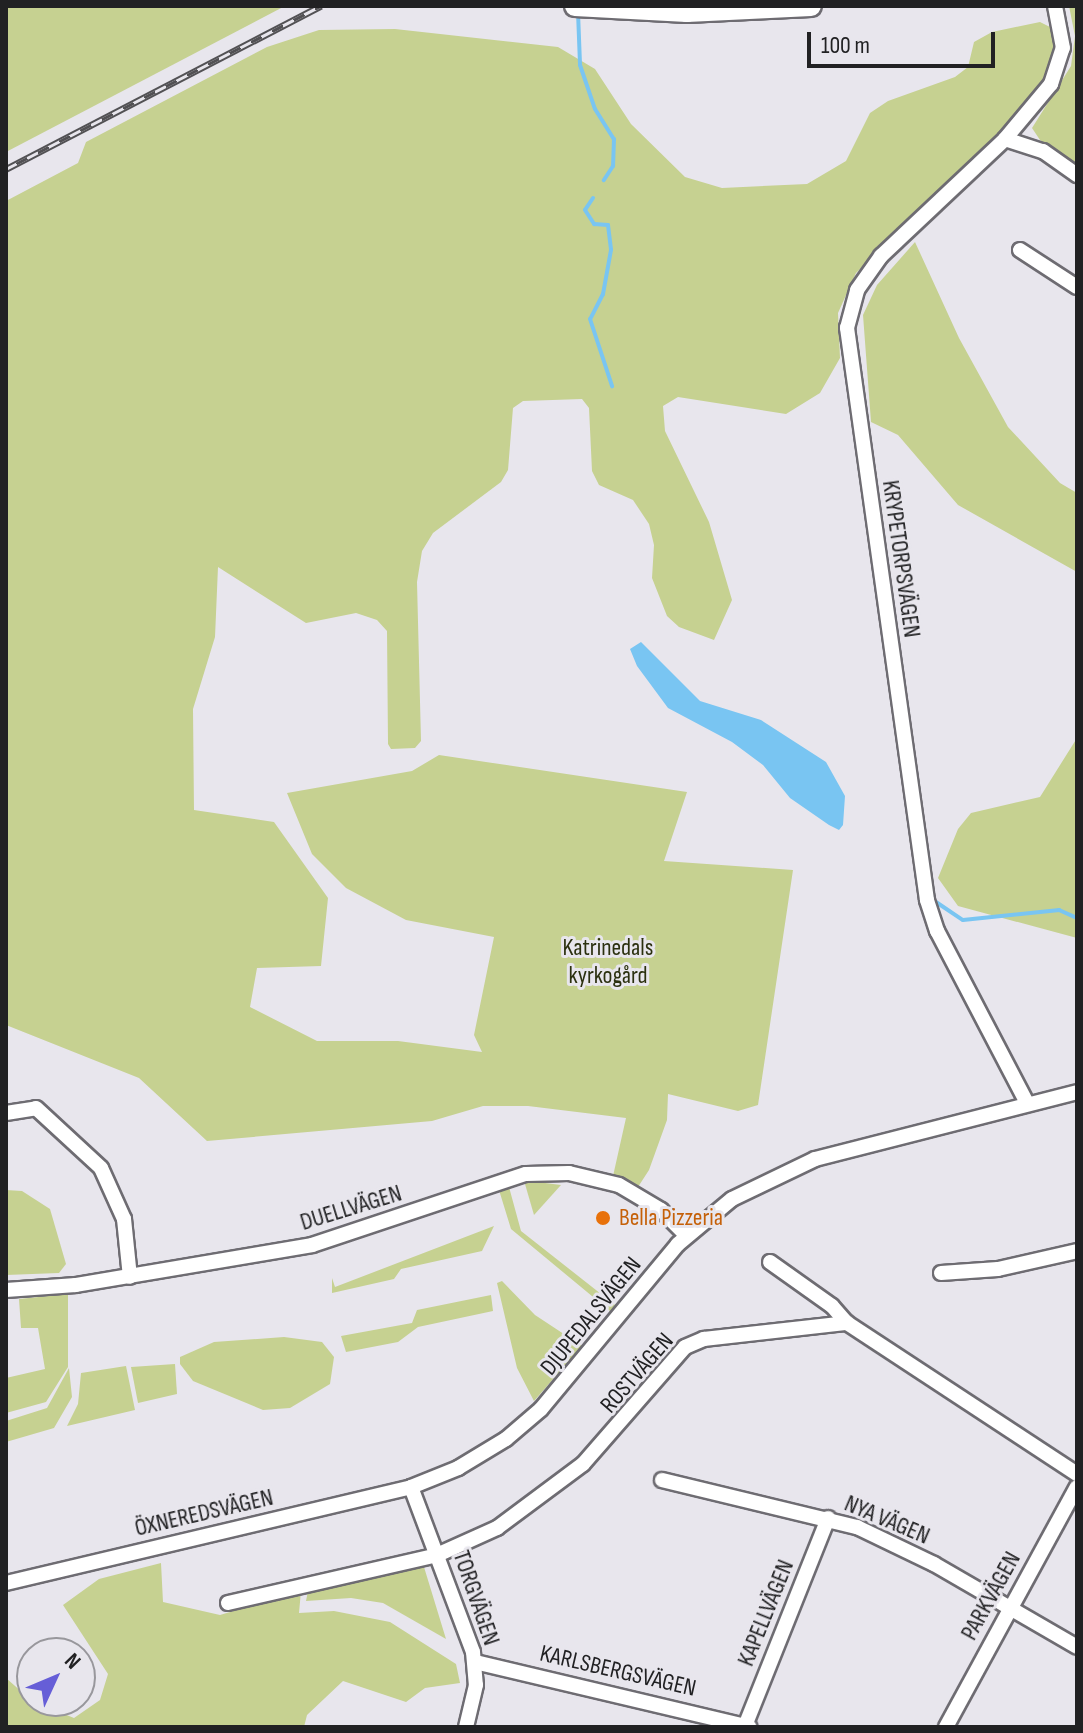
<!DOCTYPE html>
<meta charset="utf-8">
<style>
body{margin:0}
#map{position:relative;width:1083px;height:1733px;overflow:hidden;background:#e8e6ed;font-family:"Sofia Sans Condensed",sans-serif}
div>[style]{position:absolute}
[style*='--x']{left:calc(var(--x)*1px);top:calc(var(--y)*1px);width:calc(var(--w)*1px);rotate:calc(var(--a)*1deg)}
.green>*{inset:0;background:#c6d191}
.water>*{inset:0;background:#79c5f2}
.stream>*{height:4px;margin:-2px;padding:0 2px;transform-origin:2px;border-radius:2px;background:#79c5f2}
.roads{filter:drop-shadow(2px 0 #6e6c72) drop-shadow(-2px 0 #6e6c72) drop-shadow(0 2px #6e6c72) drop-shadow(0 -2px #6e6c72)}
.minor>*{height:14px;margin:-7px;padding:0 7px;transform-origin:7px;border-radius:7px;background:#fff}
.highway>*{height:20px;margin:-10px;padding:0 10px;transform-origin:10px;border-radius:10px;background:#fff}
.rail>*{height:7px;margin-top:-3.5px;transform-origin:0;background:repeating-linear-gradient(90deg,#e8e6ed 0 12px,#525154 0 24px);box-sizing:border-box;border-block:2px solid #525154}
.dots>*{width:22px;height:22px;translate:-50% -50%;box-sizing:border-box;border:4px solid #e8e6ed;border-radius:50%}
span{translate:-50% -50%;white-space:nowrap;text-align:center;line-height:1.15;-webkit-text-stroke:6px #e8e6ed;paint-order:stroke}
.street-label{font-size:24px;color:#212123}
.park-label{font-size:24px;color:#2b300f}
.food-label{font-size:24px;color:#c56008}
.left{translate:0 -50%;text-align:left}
.frame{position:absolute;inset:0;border:8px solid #212123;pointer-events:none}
.north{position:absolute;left:16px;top:1637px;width:80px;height:80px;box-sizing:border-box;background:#e8e6ed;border:2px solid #98979c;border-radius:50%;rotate:46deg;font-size:22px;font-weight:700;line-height:32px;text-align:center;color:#212123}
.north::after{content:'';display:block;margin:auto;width:28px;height:36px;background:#665ed7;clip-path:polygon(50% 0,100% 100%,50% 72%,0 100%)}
.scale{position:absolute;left:807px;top:32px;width:188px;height:36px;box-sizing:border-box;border:4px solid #212123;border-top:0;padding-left:10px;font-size:24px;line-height:28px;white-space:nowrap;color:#212123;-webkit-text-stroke:6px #e8e6ed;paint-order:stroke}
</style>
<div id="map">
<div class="green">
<div style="clip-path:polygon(6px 6px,285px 6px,6px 152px)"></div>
<div style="clip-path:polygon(1069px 6px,1077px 6px,1077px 166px,1040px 140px,1032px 128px,1071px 66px,1075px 36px)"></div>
<div style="clip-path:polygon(1040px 22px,1052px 28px,1056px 39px,1049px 73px,997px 136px,856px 273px,838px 313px,840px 358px,820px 393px,786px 414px,678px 397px,663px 406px,665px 431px,709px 522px,732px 600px,714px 640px,679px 627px,667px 616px,652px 578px,654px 545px,649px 524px,633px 500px,599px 485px,592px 471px,589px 408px,582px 399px,523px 401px,513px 408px,508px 470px,501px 482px,433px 533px,422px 551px,417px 582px,421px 741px,415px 748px,391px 749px,388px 744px,387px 631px,377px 620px,356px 613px,306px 623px,218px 567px,215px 637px,193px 709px,194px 810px,274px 822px,328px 898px,321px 966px,257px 968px,250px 1007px,317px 1041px,398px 1041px,482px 1052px,474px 1035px,494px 937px,406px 920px,346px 888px,312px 854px,287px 793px,412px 771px,439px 755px,687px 792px,664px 861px,793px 870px,758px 1105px,738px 1111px,668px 1094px,667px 1120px,649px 1170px,638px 1187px,611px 1185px,626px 1118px,528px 1106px,483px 1106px,432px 1121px,207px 1141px,139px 1078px,6px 1025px,6px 201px,78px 163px,86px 142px,267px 47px,319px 30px,395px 29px,558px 47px,595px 69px,631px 124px,685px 177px,722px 188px,807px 184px,846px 161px,870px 113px,888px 101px,955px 77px,968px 67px,974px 42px,992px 32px)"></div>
<div style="clip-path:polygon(915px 242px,959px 338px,1008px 427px,1060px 483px,1077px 493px,1077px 572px,958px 505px,898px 435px,871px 422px,863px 315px,877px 285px)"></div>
<div style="clip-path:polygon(1077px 738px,1077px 938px,958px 906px,938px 878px,958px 829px,971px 813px,1040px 797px)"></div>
<div style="clip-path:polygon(529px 1181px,561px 1185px,534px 1215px,525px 1184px)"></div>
<div style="clip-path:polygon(509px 1187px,521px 1231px,615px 1305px,610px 1311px,511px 1229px,499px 1190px)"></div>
<div style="clip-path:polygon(6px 1190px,22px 1191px,50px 1209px,66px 1264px,59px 1273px,6px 1275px)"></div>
<div style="clip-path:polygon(494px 1226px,482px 1251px,401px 1269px,394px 1279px,332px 1293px,332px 1278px,335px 1287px)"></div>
<div style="clip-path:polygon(502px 1281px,535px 1315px,582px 1346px,534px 1401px,517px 1368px,497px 1283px)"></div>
<div style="clip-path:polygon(68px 1294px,68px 1367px,46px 1402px,6px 1413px,6px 1378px,45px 1369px,38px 1328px,21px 1328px,19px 1299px)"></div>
<div style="clip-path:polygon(491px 1295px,493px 1311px,418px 1327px,398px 1342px,346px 1352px,341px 1336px,412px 1323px,417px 1310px)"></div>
<div style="clip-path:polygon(284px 1337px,322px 1342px,334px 1357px,330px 1384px,290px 1408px,263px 1410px,193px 1381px,180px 1364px,180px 1357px,214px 1342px)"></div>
<div style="clip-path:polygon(175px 1364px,177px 1394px,138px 1403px,131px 1367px)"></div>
<div style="clip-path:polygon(126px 1366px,135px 1410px,67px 1426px,78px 1404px,81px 1373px)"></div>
<div style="clip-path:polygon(69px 1368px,72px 1397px,54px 1428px,6px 1442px,6px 1421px,47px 1408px)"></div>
<div style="clip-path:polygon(161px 1563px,163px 1602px,220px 1615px,301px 1591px,299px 1613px,334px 1611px,390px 1622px,456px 1664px,460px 1683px,425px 1688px,406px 1702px,343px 1681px,307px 1715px,304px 1727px,6px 1727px,6px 1678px,32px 1701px,74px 1718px,100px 1700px,108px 1674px,63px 1605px,99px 1579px)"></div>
<div style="clip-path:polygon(424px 1567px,446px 1639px,383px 1603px,351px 1598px,306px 1601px,308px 1591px)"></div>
</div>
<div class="water">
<div style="clip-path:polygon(641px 642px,700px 701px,761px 720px,826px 762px,845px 796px,843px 825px,839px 830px,829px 825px,790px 798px,763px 765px,732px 742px,668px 708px,637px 666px,630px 649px)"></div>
</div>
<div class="stream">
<div style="--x:578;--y:12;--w:53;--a:87.8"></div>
<div style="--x:580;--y:65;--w:46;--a:71.2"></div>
<div style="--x:595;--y:109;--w:36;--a:58"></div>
<div style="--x:614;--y:139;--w:27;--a:92"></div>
<div style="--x:613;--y:166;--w:17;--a:123"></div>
<div style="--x:593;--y:198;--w:14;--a:124"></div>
<div style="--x:585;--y:210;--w:17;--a:57"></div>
<div style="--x:594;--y:224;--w:14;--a:4"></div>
<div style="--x:608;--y:225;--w:25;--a:83"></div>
<div style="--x:611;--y:250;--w:45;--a:100.3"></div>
<div style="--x:603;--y:294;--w:28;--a:117"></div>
<div style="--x:590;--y:319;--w:71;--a:71.8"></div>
<div style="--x:936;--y:902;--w:32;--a:34"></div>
<div style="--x:963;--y:920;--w:97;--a:-5.9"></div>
<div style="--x:1059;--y:910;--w:20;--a:24"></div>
</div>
<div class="roads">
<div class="minor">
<div style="--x:1005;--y:139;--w:40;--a:18"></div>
<div style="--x:1043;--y:151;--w:42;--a:35.2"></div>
<div style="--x:1020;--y:250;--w:68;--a:33"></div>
<div style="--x:1027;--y:1103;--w:194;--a:-117.6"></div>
<div style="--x:937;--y:931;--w:33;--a:-108"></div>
<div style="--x:927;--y:900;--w:578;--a:-97.96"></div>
<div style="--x:847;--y:328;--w:39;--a:-75"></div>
<div style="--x:857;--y:290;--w:42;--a:-54.8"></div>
<div style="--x:881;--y:256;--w:170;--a:-43.3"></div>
<div style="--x:1005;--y:139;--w:72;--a:-50.1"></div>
<div style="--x:1051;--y:84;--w:38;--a:-72"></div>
<div style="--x:1063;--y:48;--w:43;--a:-100.8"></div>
<div style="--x:6;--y:1113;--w:30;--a:-9"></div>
<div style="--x:36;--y:1108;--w:88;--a:42.7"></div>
<div style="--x:101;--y:1168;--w:56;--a:65.7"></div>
<div style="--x:124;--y:1219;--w:58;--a:84.1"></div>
<div style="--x:770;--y:1262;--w:76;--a:35.4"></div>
<div style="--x:832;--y:1306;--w:23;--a:49"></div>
<div style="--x:941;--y:1273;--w:57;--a:-4"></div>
<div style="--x:998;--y:1269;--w:81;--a:-12.8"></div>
<div style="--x:6;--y:1290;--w:70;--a:-4.1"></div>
<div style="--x:76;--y:1285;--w:239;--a:-9.6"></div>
<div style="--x:312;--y:1245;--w:225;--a:-18.4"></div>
<div style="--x:526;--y:1174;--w:43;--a:-1.3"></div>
<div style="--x:569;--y:1173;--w:51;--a:13.5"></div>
<div style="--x:619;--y:1185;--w:49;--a:30.8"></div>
<div style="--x:661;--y:1210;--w:35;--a:45"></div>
<div style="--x:662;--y:1480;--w:201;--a:13.6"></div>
<div style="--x:857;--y:1527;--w:85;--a:25.7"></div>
<div style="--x:934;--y:1564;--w:165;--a:30.1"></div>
<div style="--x:411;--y:1487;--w:176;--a:69.4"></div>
<div style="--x:473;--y:1652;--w:33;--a:85"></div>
<div style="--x:476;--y:1685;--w:43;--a:103.4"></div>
<div style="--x:6;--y:1583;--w:416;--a:-13.3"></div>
<div style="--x:411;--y:1487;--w:51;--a:-22"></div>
<div style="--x:458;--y:1468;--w:56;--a:-31.1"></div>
<div style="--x:506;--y:1439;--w:46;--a:-40.6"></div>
<div style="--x:541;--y:1409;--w:214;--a:-50.3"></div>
<div style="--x:678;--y:1244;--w:70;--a:-39.8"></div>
<div style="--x:732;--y:1199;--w:92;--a:-25.7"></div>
<div style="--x:815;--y:1159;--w:270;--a:-14.3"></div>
<div style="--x:228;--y:1603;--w:214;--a:-12.9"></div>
<div style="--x:437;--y:1555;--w:66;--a:-24.2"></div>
<div style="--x:497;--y:1528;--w:107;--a:-36.7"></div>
<div style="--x:583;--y:1464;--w:155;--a:-48.9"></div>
<div style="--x:685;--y:1347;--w:21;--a:-23"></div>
<div style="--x:704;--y:1339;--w:144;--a:-6.4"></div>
<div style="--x:847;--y:1323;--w:275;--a:33.3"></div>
<div style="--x:475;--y:1662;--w:282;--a:13.3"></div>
<div style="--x:745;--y:1726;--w:224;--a:-68.2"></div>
<div style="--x:946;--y:1727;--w:273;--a:-61.4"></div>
</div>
<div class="highway">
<div style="--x:575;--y:6;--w:112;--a:3.1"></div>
<div style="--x:687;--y:12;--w:124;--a:-2.8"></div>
</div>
</div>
<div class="rail">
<div style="--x:6;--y:169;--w:355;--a:-27.4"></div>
</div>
<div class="dots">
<div style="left:603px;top:1218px;background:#e8710a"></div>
</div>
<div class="street-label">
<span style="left:901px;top:559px;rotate:82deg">KRYPETORPSVÄGEN</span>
<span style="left:351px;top:1208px;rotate:-17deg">DUELLVÄGEN</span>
<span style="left:591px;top:1316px;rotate:-51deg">DJUPEDALSVÄGEN</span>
<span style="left:637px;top:1373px;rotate:-49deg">ROSTVÄGEN</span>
<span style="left:204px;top:1513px;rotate:-13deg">ÖXNEREDSVÄGEN</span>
<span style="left:887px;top:1520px;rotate:23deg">NYA VÄGEN</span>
<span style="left:991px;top:1596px;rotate:-61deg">PARKVÄGEN</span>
<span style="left:476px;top:1598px;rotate:71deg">TORGVÄGEN</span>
<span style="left:766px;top:1613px;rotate:-68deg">KAPELLVÄGEN</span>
<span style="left:618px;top:1671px;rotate:13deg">KARLSBERGSVÄGEN</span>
</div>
<div class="park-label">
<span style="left:608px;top:962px">Katrinedals<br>kyrkogård</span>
</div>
<div class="food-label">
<span class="left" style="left:619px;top:1218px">Bella Pizzeria</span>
</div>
<div class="frame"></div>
<div class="north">N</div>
<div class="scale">100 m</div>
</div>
